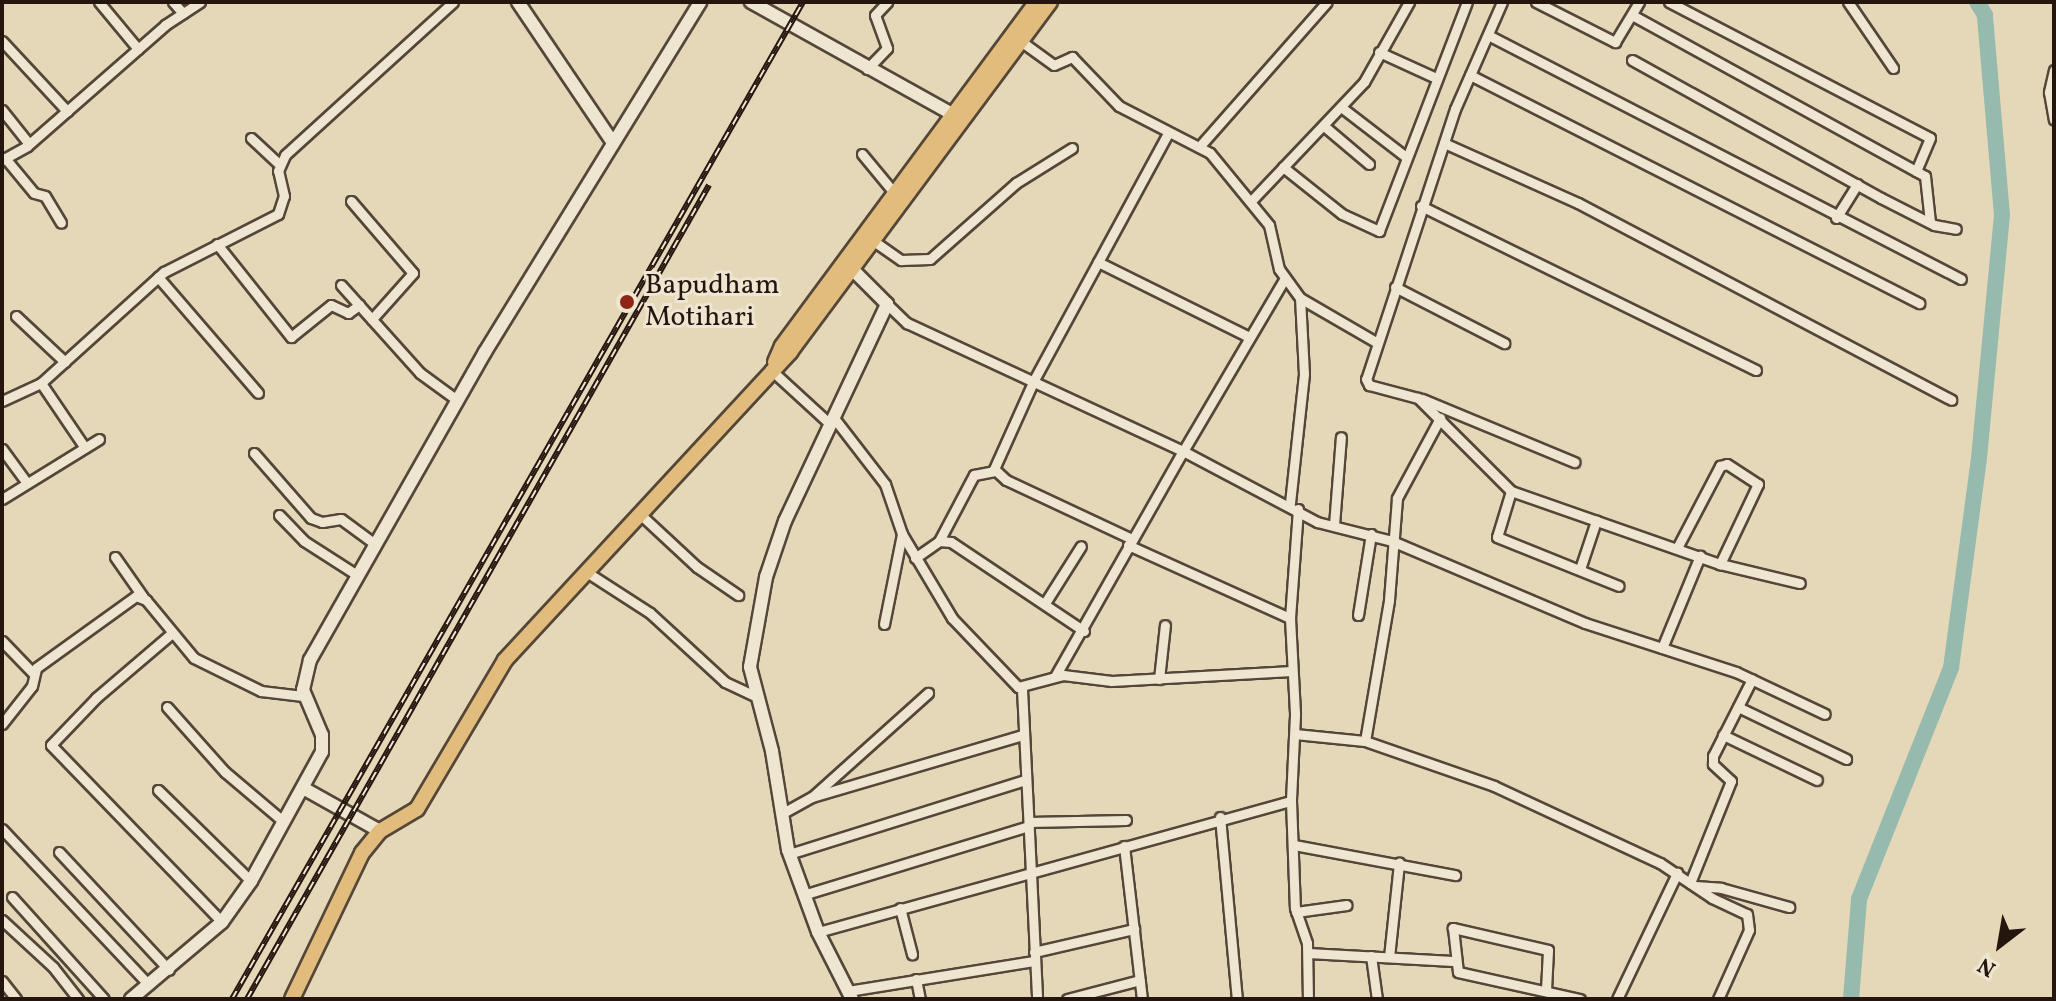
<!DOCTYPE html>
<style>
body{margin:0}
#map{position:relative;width:2056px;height:1001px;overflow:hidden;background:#e5d8b8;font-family:Vollkorn,serif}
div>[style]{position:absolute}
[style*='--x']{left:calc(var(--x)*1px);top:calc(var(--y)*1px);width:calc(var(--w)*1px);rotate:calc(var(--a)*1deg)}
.river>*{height:16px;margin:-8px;padding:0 8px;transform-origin:8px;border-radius:8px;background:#96baae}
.roads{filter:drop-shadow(2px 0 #544638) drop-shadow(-2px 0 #544638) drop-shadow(0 2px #544638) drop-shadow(0 -2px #544638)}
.street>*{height:9px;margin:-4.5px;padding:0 4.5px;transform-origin:4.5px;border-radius:4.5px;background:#eee6d1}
.secondary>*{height:12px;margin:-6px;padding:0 6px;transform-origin:6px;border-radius:6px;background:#eee6d1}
.primary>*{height:14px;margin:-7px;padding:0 7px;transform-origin:7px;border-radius:7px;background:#e2bc7c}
.rail>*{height:6px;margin-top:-3px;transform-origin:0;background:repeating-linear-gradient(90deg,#eee6d1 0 9px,#24160e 0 18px);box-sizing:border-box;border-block:2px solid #24160e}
.dots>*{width:22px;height:22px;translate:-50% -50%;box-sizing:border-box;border:4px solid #eee6d1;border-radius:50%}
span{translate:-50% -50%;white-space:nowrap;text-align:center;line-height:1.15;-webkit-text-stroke:6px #eee6d1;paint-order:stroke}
.poi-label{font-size:28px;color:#24160e}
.left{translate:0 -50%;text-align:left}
.frame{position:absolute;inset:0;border:4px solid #24160e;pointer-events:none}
.north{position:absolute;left:1960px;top:905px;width:80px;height:80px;-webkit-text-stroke:6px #eee6d1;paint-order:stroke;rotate:211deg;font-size:22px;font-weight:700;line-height:32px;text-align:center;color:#24160e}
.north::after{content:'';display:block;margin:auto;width:28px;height:36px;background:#24160e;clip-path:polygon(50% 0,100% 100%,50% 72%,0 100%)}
</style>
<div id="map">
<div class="river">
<div style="--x:1851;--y:999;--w:100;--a:-85.4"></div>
<div style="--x:1859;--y:899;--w:249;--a:-68.3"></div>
<div style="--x:1951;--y:668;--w:212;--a:-82.4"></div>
<div style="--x:1979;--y:458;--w:244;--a:-84.6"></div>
<div style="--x:2002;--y:215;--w:201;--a:-94.9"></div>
<div style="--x:1985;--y:15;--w:15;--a:-122"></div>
</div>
<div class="roads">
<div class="street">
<div style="--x:99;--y:2;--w:61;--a:50.3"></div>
<div style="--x:173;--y:2;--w:15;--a:48"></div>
<div style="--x:1502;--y:2;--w:117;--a:113.7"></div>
<div style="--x:1455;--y:109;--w:284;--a:108.2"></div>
<div style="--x:1366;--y:379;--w:7;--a:63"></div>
<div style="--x:1369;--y:385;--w:51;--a:14.9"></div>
<div style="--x:1418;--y:398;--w:132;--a:45"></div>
<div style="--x:1511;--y:491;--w:221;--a:19.3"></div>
<div style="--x:1720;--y:564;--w:82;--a:13.4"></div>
<div style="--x:1536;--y:2;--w:89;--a:26.9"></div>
<div style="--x:1615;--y:42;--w:47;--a:-59"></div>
<div style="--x:1669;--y:2;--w:294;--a:27.5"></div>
<div style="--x:1930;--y:138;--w:36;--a:113"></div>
<div style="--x:1848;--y:2;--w:80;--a:55.7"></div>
<div style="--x:1632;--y:15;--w:334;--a:28.8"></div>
<div style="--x:1925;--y:176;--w:46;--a:83.8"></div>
<div style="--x:1488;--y:35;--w:532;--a:27.29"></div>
<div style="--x:2;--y:41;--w:96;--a:47.1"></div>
<div style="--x:1022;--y:42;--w:39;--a:36"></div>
<div style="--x:1054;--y:65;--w:20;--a:-24"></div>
<div style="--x:1072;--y:57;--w:68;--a:46.2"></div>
<div style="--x:1119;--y:106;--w:102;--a:27.3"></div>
<div style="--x:1210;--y:153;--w:93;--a:50.7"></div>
<div style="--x:1269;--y:225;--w:45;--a:77.2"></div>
<div style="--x:1279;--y:269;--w:36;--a:54"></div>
<div style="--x:1300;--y:298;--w:88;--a:30.1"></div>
<div style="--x:1379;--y:52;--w:63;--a:24.5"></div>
<div style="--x:1632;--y:60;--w:285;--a:29"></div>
<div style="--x:1881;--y:198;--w:59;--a:27"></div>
<div style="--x:1934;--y:225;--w:22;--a:10"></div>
<div style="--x:867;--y:69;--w:29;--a:-46"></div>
<div style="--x:887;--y:48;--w:35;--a:-110"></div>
<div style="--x:875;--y:15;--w:18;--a:-47"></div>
<div style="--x:2054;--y:70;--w:23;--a:103"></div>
<div style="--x:2049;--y:92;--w:28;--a:80"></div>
<div style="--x:1470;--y:75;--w:504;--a:26.92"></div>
<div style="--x:1341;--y:107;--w:82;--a:37.6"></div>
<div style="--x:2;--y:110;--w:43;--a:51.5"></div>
<div style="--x:1324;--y:126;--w:59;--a:40.2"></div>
<div style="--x:251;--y:138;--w:38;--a:43"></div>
<div style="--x:1444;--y:143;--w:147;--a:24.1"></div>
<div style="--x:1578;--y:203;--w:422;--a:27.8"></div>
<div style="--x:1199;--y:147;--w:193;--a:-48.6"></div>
<div style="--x:862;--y:154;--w:53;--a:50.3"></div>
<div style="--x:5;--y:158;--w:45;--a:50.4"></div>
<div style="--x:34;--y:193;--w:11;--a:15"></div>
<div style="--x:45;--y:196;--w:31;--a:59"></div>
<div style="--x:2;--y:160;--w:29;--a:-29"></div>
<div style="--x:27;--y:146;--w:184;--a:-41.2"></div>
<div style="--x:165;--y:25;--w:42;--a:-33.3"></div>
<div style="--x:1283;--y:167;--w:75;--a:38.5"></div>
<div style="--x:1342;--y:214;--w:41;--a:24.7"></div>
<div style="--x:1379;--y:231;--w:245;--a:-69"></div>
<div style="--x:1252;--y:200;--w:163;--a:-46.5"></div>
<div style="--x:1364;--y:82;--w:92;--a:-60.6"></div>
<div style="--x:351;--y:201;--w:95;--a:49.3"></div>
<div style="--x:413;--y:273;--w:62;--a:131.7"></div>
<div style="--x:1421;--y:206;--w:373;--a:26.1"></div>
<div style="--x:1836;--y:218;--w:40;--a:-58"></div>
<div style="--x:875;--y:242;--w:32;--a:35"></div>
<div style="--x:901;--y:260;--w:29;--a:-2"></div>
<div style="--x:930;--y:259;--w:115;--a:-41.5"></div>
<div style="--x:1016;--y:183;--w:66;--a:-32"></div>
<div style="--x:217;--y:244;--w:119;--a:51.5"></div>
<div style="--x:291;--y:337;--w:51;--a:-38.7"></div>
<div style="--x:331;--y:305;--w:19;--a:25"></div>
<div style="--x:348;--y:313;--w:14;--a:-36"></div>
<div style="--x:1098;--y:262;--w:169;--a:26.4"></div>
<div style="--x:158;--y:277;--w:153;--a:49.2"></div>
<div style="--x:1285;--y:278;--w:201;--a:120.5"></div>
<div style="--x:1183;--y:451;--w:152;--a:27.9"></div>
<div style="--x:1317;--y:522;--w:77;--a:14.2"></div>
<div style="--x:1392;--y:541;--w:210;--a:23"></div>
<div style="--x:1585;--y:623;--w:159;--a:18"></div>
<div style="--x:1736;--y:672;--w:98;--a:25.3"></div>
<div style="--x:341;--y:285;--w:118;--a:48.1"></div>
<div style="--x:420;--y:373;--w:46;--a:36.1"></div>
<div style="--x:1395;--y:287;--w:123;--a:27.2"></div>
<div style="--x:887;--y:304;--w:28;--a:44"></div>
<div style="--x:907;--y:323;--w:304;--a:24.9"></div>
<div style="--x:1183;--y:451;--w:257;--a:119.6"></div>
<div style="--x:16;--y:316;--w:67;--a:43.2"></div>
<div style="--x:770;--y:369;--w:81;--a:42.5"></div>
<div style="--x:41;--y:383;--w:78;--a:55.9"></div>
<div style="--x:1422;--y:399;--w:165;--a:22.5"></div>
<div style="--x:2;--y:401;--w:43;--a:-24.8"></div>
<div style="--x:41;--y:383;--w:166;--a:-42.1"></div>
<div style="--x:164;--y:272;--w:128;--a:-27"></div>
<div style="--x:278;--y:214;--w:19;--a:-72"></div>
<div style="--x:284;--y:196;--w:26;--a:-103"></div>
<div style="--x:278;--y:171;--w:17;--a:-66"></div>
<div style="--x:285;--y:155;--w:227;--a:-42.3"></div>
<div style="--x:834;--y:418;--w:83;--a:52.3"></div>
<div style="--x:885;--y:484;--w:53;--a:71.2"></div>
<div style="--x:902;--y:534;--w:98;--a:59.2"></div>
<div style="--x:952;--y:618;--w:95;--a:46.3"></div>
<div style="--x:1018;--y:687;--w:47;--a:-14.9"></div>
<div style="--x:1063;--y:675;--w:49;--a:7"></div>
<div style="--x:1112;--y:681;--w:180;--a:-3.2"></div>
<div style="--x:2;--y:449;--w:42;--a:53.7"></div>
<div style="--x:254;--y:453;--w:86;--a:48.8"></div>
<div style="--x:311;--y:518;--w:12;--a:20"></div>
<div style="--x:322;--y:522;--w:19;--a:-9"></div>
<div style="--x:341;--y:519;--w:42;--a:36.3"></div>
<div style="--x:1511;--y:491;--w:48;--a:106.9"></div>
<div style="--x:1497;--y:537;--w:131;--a:21.9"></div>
<div style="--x:2;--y:499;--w:114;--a:-31.7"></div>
<div style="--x:1290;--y:503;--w:130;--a:-83.8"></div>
<div style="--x:1304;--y:374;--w:76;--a:-93"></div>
<div style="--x:1298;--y:509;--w:109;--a:94.2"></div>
<div style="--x:1290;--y:618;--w:97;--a:87"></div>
<div style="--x:1295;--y:715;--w:86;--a:92.7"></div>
<div style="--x:1291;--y:801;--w:107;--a:87.9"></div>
<div style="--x:1295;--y:908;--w:37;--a:71"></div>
<div style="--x:1307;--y:943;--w:56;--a:89"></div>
<div style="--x:279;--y:515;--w:36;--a:46"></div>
<div style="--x:304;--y:541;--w:63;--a:32.7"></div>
<div style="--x:641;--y:515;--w:76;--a:42.9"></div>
<div style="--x:697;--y:567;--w:50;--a:34.3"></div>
<div style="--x:1334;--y:525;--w:88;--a:-85.5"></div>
<div style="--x:1132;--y:539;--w:139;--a:-154.9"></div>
<div style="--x:1006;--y:480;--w:16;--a:-137"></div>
<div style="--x:994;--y:469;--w:98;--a:-65.8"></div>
<div style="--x:1034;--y:380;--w:279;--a:-61.5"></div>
<div style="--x:939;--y:541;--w:75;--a:-62.1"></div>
<div style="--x:974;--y:475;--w:21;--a:-11"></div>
<div style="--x:1128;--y:545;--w:178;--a:24.3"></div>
<div style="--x:1677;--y:548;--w:93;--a:-62.3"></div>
<div style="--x:1720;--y:466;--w:7;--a:-16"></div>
<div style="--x:1727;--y:464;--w:37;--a:33"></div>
<div style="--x:1758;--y:484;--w:89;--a:115.4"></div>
<div style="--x:115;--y:557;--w:49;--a:55"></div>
<div style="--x:915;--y:558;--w:29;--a:-35"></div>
<div style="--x:939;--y:541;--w:12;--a:5"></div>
<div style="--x:951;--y:542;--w:160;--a:33.8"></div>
<div style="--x:1580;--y:569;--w:51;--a:-71.6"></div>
<div style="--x:585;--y:571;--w:77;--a:32.9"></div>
<div style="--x:650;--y:613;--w:102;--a:42.6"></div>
<div style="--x:725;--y:682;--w:31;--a:25"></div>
<div style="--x:1045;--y:603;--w:67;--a:-57.7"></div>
<div style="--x:1358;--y:615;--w:82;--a:-80.9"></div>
<div style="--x:884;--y:624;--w:92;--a:-78.7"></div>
<div style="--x:172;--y:633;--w:100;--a:139.5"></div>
<div style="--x:96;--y:698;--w:65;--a:133.8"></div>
<div style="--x:51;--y:745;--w:246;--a:46"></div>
<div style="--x:2;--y:641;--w:46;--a:45.9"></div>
<div style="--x:1662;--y:648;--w:100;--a:-67.6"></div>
<div style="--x:1159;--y:679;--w:54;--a:-83.7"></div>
<div style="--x:1022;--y:689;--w:310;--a:87.2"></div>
<div style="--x:167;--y:707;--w:87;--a:48.3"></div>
<div style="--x:225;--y:772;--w:77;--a:40.3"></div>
<div style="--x:1738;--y:707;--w:120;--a:25.7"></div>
<div style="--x:2;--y:724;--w:48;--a:-51.7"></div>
<div style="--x:32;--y:686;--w:18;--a:-77"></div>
<div style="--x:36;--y:668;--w:123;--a:-35.8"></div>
<div style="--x:136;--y:596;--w:11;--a:22"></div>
<div style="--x:146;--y:600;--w:75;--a:50.4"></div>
<div style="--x:194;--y:658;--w:75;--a:26.2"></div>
<div style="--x:261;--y:691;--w:42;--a:6.8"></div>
<div style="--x:1295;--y:734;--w:70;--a:5.7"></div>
<div style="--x:1365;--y:741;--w:137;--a:19.2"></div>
<div style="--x:1494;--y:786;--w:183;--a:24.9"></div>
<div style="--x:1660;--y:863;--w:63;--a:33.9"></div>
<div style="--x:1712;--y:898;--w:38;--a:25"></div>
<div style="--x:1747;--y:914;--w:16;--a:83"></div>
<div style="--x:1749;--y:930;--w:76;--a:114.2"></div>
<div style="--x:1723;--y:735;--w:104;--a:25.6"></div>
<div style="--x:1365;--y:741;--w:143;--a:-80.3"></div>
<div style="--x:1389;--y:600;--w:102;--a:-85.5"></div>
<div style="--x:1397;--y:498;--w:91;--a:-61.7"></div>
<div style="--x:158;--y:790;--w:130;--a:44.4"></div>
<div style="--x:812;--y:797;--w:219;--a:-16.4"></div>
<div style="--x:781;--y:814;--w:35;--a:-29"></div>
<div style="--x:812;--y:797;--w:156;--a:-41.9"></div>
<div style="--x:1220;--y:817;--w:183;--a:84.7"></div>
<div style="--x:1029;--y:822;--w:97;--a:-1.2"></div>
<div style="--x:2;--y:829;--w:214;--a:46.7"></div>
<div style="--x:1294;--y:845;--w:164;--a:10.6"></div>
<div style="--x:1124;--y:846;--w:154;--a:83.3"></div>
<div style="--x:59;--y:852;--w:161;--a:47"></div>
<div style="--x:789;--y:854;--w:247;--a:-17.4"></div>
<div style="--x:1690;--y:883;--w:110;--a:-68.1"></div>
<div style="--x:1731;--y:781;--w:25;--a:-137"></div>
<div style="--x:1713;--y:764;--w:8;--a:-90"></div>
<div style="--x:1713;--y:756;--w:86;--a:-63.1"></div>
<div style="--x:1695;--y:886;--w:26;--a:4"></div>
<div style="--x:1721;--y:888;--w:71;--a:15.6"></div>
<div style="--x:803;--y:895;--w:236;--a:-17"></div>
<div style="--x:12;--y:897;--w:137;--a:48"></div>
<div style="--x:900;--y:908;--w:48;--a:75.4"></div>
<div style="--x:1296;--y:912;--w:51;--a:-7.8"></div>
<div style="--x:2;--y:920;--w:69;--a:42.7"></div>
<div style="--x:53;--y:967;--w:41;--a:52"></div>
<div style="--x:818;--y:932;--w:491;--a:-15.5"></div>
<div style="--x:1034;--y:952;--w:103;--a:-13"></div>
<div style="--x:1308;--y:953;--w:145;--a:3.2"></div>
<div style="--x:1371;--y:956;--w:43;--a:82.1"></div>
<div style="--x:1389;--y:957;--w:95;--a:-83.9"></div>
<div style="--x:916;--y:979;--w:20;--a:79"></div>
<div style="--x:2;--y:981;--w:23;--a:52"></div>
<div style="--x:1546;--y:990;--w:40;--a:-87.1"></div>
<div style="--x:1548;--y:950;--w:98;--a:-167"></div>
<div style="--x:1453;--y:928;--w:44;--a:83.5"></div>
<div style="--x:1458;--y:972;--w:125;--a:12.5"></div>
<div style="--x:848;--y:991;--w:188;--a:-9.2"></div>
<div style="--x:1067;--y:999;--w:75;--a:-14.6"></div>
<div style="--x:1617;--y:999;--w:140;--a:-64.5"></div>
</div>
<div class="secondary">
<div style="--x:518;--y:2;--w:170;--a:56"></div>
<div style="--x:751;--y:2;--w:238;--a:29.1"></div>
<div style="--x:303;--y:788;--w:88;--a:29.2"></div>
<div style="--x:131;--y:999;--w:119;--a:-40.2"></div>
<div style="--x:222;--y:922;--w:50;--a:-54.7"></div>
<div style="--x:251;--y:881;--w:147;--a:-61.2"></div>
<div style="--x:322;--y:752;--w:17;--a:-90"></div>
<div style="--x:322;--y:735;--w:49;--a:-112.9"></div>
<div style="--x:303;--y:690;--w:31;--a:-77"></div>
<div style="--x:310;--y:660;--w:354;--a:-60.4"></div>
<div style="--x:485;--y:352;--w:411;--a:-58.4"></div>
<div style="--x:852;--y:999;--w:75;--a:-116.9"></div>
<div style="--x:818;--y:932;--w:87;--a:-110.1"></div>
<div style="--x:788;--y:850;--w:100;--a:-99.2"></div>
<div style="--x:772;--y:751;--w:87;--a:-104.7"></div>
<div style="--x:750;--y:667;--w:91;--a:-79.9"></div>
<div style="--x:766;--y:577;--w:59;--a:-71.3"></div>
<div style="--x:785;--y:521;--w:240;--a:-64.8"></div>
<div style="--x:887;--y:304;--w:48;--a:-135"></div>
</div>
<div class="primary">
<div style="--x:775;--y:362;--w:17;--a:-66"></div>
<div style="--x:782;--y:346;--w:428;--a:-53.5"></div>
<div style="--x:292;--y:999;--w:162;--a:-64.4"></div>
<div style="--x:362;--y:853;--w:28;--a:-51"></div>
<div style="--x:380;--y:831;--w:43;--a:-30.7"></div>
<div style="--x:417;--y:809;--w:173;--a:-59.4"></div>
<div style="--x:505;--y:660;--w:420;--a:-47.2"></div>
<div style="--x:790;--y:352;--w:436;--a:-53.4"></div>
</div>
</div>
<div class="rail">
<div style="--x:232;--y:999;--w:1149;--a:-60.2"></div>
<div style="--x:247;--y:999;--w:936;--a:-60.42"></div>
</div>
<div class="dots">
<div style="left:627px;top:302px;background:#8f2418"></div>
</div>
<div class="poi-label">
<span class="left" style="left:645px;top:302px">Bapudham<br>Motihari</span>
</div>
<div class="frame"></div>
<div class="north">N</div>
</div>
